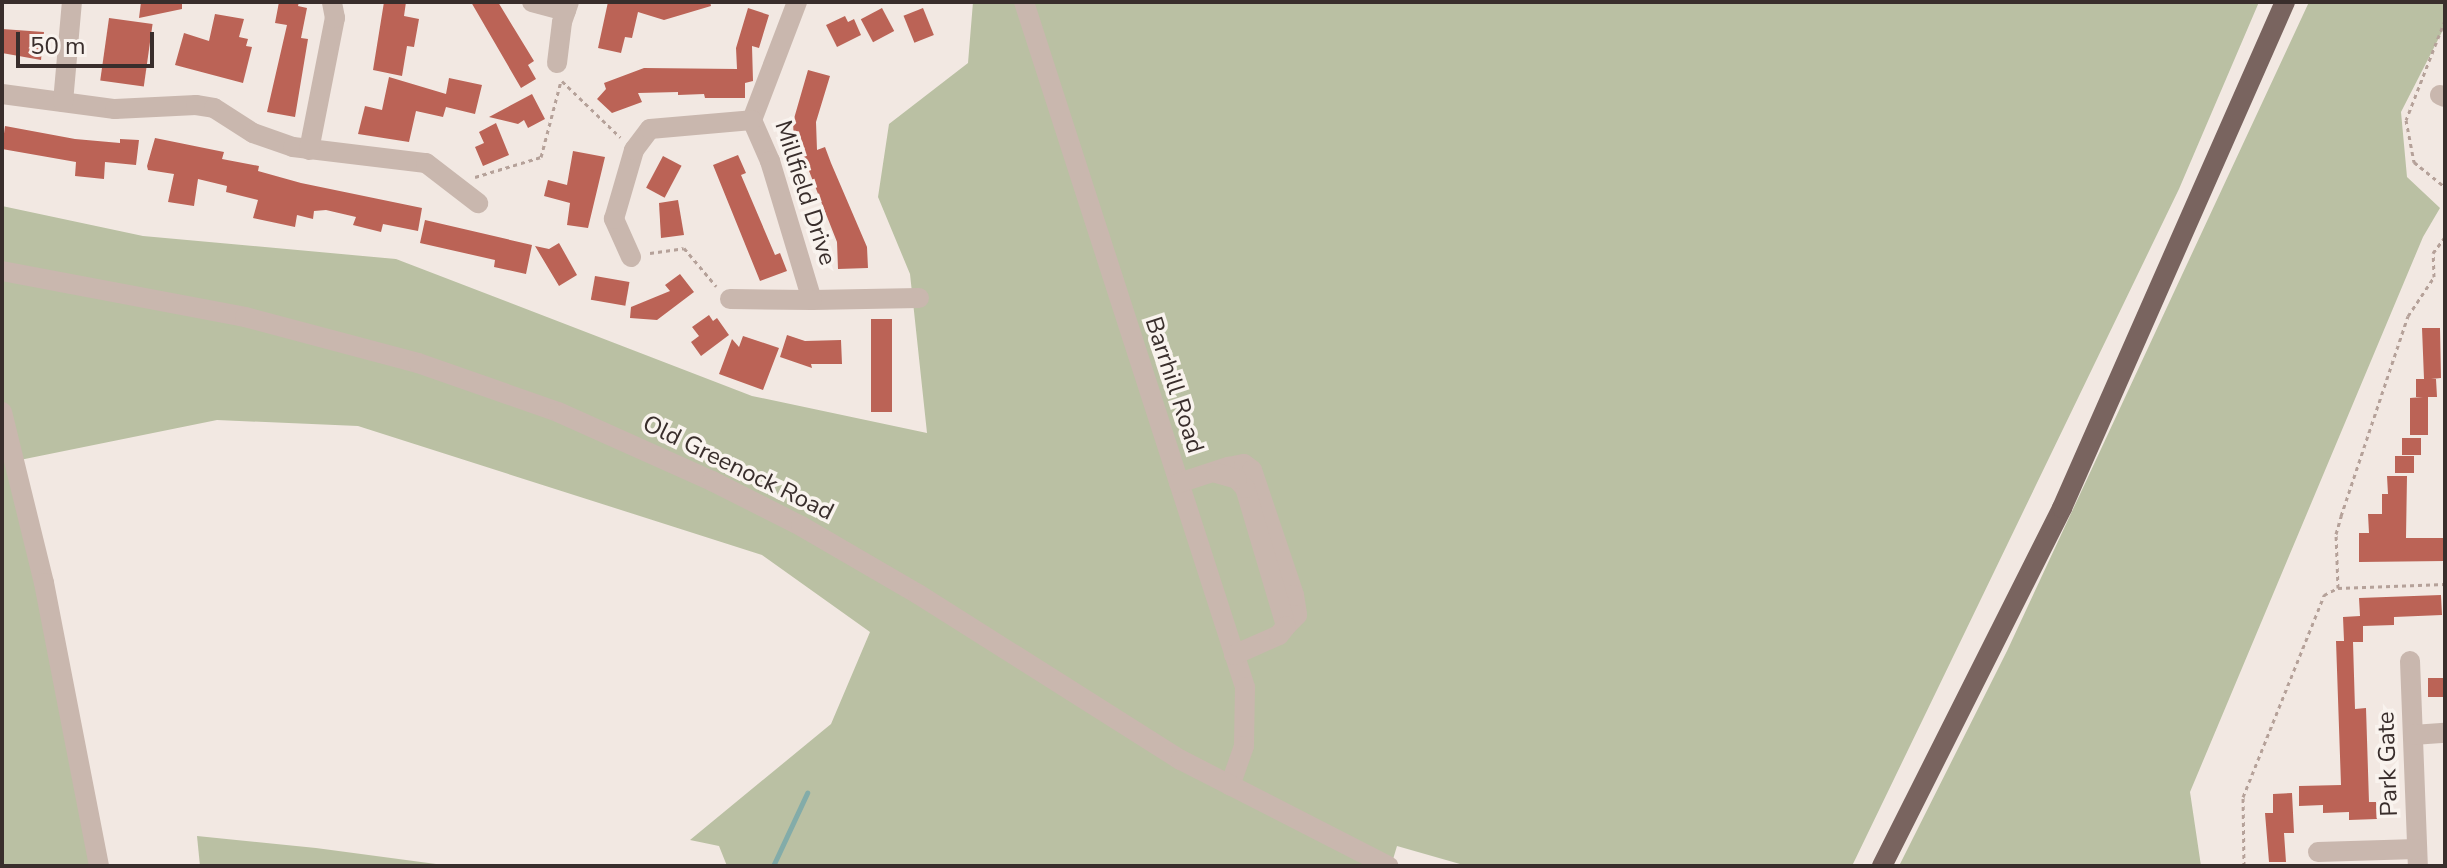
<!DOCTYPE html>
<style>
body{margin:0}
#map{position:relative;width:2447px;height:868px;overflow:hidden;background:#f2e8e2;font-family:"Nunito Sans",sans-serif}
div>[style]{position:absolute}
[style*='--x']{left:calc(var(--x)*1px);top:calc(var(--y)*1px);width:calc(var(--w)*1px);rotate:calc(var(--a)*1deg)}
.green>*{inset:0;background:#bac0a3}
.stream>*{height:5px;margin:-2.5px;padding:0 2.5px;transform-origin:2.5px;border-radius:2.5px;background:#83aca9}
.building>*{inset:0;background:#bb6356;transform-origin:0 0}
.path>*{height:3px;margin-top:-1.5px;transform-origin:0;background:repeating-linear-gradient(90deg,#b5a199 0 4px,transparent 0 8px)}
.minor>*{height:20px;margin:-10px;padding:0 10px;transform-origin:10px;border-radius:10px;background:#c9b7ae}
.major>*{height:20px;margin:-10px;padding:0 10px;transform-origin:10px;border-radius:10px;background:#79645f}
span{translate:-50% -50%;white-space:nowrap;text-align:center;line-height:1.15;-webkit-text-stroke:7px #f9f3ee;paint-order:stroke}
.street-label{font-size:24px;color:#392e2c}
.frame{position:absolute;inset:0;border:4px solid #392e2c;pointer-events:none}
.scale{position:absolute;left:16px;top:32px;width:138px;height:36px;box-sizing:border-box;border:4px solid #392e2c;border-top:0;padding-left:10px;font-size:24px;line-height:28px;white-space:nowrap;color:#392e2c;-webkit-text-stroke:6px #f9f3ee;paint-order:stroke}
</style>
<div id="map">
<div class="green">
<div style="clip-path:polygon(973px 2px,2259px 2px,2179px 189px,1852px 866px,1467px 866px,1397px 846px,1391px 866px,727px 866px,719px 846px,690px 840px,831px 724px,870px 632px,762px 555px,358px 426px,217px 420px,10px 462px,92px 866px,2px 866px,2px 206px,143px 236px,396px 259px,752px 396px,927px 433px,910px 274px,878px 197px,889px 124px,968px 63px)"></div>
<div style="clip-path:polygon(2309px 2px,2445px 2px,2445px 26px,2401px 112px,2407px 177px,2440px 208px,2423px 237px,2190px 792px,2201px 866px,1899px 866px,2007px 651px)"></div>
<div style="clip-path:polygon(197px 836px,316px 848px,451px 866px,200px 866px)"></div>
</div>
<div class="stream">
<div style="--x:773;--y:866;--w:81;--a:-65"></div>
</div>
<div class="building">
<div style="clip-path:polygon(141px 2px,182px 2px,182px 9px,139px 18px)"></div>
<div style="clip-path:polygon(279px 2px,299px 2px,298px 6px,307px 8px,301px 38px,308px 39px,295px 117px,267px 112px,287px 25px,275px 23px)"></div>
<div style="clip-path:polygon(384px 2px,406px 2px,404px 16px,419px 19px,414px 47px,407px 46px,402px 76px,373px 70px)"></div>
<div style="clip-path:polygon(471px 2px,498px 2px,534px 61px,528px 65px,536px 79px,521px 88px)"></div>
<div style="clip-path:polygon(608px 2px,710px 2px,711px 6px,664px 20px,638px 12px,632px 38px,625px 37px,621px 53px,598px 48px)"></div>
<div style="clip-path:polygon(748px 8px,769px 15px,759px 48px,752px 46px,753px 81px,745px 83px,745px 98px,705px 98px,704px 94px,678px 95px,678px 92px,638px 93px,642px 102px,612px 113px,597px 99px,606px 89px,604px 83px,644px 68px,737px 69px,736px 48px)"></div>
<div style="left:882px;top:8px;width:26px;height:24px;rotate:62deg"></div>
<div style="left:923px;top:8px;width:29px;height:21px;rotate:68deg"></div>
<div style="clip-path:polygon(215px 14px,244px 19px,239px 37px,248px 39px,246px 46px,252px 47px,243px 83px,175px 65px,184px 33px,209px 41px)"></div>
<div style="clip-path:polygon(845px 16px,848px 22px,854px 19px,861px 35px,837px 47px,826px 25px)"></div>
<div style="left:109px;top:18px;width:44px;height:63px;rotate:8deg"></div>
<div style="clip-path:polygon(2px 29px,44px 32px,41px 60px,2px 53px)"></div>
<div style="clip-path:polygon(808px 70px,830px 76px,816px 122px,817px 150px,825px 147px,831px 163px,867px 247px,868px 268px,838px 269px,837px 242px,798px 143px,794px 143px,793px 122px)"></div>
<div style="clip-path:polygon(389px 77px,446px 94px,449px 78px,482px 85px,475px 114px,446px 107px,443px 117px,416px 111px,409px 142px,358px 134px,365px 106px,382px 110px)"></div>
<div style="clip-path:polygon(532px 94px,545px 119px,528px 128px,524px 120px,518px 124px,489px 117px)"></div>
<div style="clip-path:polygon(496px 123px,509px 155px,483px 166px,475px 147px,484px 143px,479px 132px)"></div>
<div style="clip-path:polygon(5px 126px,75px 139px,120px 143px,120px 139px,139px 140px,136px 165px,105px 162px,104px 179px,75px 176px,76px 162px,2px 149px)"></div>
<div style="clip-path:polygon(155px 138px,224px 152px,222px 159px,259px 166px,258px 171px,301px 183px,422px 208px,418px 231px,383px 224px,381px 232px,353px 225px,356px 217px,326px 210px,314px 211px,313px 219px,297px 215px,295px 227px,253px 218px,258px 200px,226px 192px,227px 186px,198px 179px,194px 206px,168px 202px,174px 174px,148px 170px,147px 166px)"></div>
<div style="clip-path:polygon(573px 151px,605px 157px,588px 228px,567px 225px,570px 203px,544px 196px,548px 180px,567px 185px)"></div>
<div style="clip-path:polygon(738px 155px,746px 173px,741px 175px,775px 255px,780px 253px,787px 271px,760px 281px,713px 165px)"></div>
<div style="left:663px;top:156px;width:21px;height:36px;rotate:28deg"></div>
<div style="clip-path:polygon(678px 200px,684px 235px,661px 238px,659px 203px)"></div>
<div style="clip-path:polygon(425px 220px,532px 245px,526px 274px,494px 267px,495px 260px,420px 243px)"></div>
<div style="clip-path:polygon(559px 243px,577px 275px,559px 286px,535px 246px,549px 249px)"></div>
<div style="clip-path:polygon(680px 274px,694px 292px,657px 320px,630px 318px,631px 307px,670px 291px,665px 285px)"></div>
<div style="left:595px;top:276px;width:35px;height:24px;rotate:10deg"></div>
<div style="clip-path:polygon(709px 315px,713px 321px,717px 318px,729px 335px,701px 356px,691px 342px,699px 336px,692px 327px)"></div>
<div style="left:871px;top:319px;width:21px;height:93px"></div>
<div style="clip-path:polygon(2422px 328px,2440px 328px,2441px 378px,2431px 379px,2436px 379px,2437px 397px,2428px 397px,2428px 435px,2410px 435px,2410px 398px,2423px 397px,2416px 397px,2416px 379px,2424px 379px)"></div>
<div style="clip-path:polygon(787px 335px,805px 341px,841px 340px,842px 364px,811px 364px,812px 368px,780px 357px)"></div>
<div style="clip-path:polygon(743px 336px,779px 348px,763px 390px,719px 374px,732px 339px,739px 347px)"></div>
<div style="left:2402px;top:438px;width:19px;height:17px"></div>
<div style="left:2414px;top:456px;width:17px;height:19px;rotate:90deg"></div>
<div style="clip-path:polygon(2387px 476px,2407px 476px,2406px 538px,2445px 538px,2445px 561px,2359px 562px,2359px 533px,2369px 533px,2368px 514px,2382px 514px,2382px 494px,2388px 494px)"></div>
<div style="clip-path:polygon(2441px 595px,2442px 615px,2394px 617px,2394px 625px,2363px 626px,2363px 642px,2353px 642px,2355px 709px,2366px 708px,2369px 802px,2376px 802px,2377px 819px,2349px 820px,2349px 812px,2323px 813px,2323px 805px,2299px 806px,2299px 786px,2341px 785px,2336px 641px,2344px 641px,2343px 617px,2360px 616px,2359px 598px)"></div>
<div style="left:2428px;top:678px;width:17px;height:19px"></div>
<div style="clip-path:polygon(2292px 793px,2294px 833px,2284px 833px,2286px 862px,2269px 862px,2265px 813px,2273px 813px,2273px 794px)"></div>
</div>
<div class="path">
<div style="--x:2445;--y:20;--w:107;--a:111.3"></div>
<div style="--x:2406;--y:120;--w:43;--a:79.2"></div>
<div style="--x:2414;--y:162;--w:40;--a:39"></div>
<div style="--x:562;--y:81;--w:81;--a:44"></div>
<div style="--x:475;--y:177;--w:69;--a:-16.9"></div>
<div style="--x:541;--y:157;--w:79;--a:-75.3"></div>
<div style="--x:650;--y:253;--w:34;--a:-8"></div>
<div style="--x:684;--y:248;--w:50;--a:49.9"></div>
<div style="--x:2338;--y:588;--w:107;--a:-2.1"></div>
<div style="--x:2244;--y:866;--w:69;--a:-90.8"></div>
<div style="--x:2243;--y:797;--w:218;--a:-68.1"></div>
<div style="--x:2324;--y:595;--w:16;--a:-27"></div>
<div style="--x:2338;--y:588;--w:54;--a:-92.1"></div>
<div style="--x:2336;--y:534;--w:19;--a:-74"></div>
<div style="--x:2341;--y:516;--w:211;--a:-71.5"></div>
<div style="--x:2408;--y:316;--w:47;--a:-56.3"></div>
<div style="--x:2434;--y:277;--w:24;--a:-92"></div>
<div style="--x:2433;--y:253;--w:20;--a:-53"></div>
</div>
<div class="minor">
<div style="--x:532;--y:2;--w:35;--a:15"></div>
<div style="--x:797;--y:2;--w:126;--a:110.9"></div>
<div style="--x:752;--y:120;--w:45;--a:66.3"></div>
<div style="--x:770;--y:161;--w:145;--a:73.2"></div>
<div style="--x:812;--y:300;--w:107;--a:-1.1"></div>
<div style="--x:1024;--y:2;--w:720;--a:72.12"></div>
<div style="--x:1245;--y:687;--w:59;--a:91"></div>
<div style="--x:1244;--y:746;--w:42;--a:109.3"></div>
<div style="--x:557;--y:63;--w:41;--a:-83"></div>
<div style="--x:562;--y:22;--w:21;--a:-71"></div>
<div style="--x:2;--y:94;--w:114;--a:7.6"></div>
<div style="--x:115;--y:109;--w:81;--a:-2.8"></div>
<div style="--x:196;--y:105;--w:18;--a:9"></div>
<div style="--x:214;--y:108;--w:46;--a:32.7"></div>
<div style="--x:253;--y:133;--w:42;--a:19.3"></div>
<div style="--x:293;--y:147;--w:134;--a:6.9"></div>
<div style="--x:426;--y:163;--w:66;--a:37.6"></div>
<div style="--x:2440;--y:95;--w:5;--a:22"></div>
<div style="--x:63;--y:102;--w:100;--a:-84.9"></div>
<div style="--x:309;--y:150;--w:135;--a:-78.9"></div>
<div style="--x:335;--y:18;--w:16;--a:-101"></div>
<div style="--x:631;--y:257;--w:42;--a:-114.1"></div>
<div style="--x:614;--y:219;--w:72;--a:-73.8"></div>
<div style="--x:634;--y:150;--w:26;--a:-53"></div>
<div style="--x:650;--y:129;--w:102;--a:-5"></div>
<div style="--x:2;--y:271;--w:247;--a:10.7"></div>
<div style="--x:245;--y:317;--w:179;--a:14.9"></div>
<div style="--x:418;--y:363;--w:148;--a:19.3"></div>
<div style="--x:558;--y:412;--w:169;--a:24.1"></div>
<div style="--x:712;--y:481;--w:100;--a:26.8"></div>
<div style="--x:801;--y:526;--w:135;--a:30.2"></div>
<div style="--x:918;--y:594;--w:311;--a:32.3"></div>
<div style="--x:1181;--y:760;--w:233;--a:27.1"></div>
<div style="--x:730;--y:299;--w:82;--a:0.7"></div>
<div style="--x:2;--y:412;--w:176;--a:76.2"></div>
<div style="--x:44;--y:583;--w:288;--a:79"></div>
<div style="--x:1179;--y:483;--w:52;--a:-18.1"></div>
<div style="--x:1228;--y:467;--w:16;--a:-11"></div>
<div style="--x:1244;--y:464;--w:10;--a:37"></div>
<div style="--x:1252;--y:470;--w:132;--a:71.4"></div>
<div style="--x:1294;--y:595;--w:20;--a:81"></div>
<div style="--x:1297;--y:615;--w:16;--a:135"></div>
<div style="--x:1286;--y:626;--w:144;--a:-106.5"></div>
<div style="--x:1245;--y:488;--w:12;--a:-132"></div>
<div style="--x:1237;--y:479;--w:22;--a:-164"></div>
<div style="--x:1234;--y:655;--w:49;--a:-24"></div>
<div style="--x:1279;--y:635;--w:11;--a:-52"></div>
<div style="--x:2410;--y:661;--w:205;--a:87.8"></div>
<div style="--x:2413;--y:735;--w:32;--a:-4"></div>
<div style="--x:2318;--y:852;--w:99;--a:-1.7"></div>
</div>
<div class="major">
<div style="--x:1882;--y:866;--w:401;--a:-63.3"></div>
<div style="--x:2062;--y:508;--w:553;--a:-66.22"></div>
</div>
<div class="street-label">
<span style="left:805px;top:193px;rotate:72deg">Millfield Drive</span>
<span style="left:1174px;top:385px;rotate:72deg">Barrhill Road</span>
<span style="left:738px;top:468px;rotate:26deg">Old Greenock Road</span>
<span style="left:2388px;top:764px;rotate:-92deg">Park Gate</span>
</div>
<div class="frame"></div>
<div class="scale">50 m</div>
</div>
